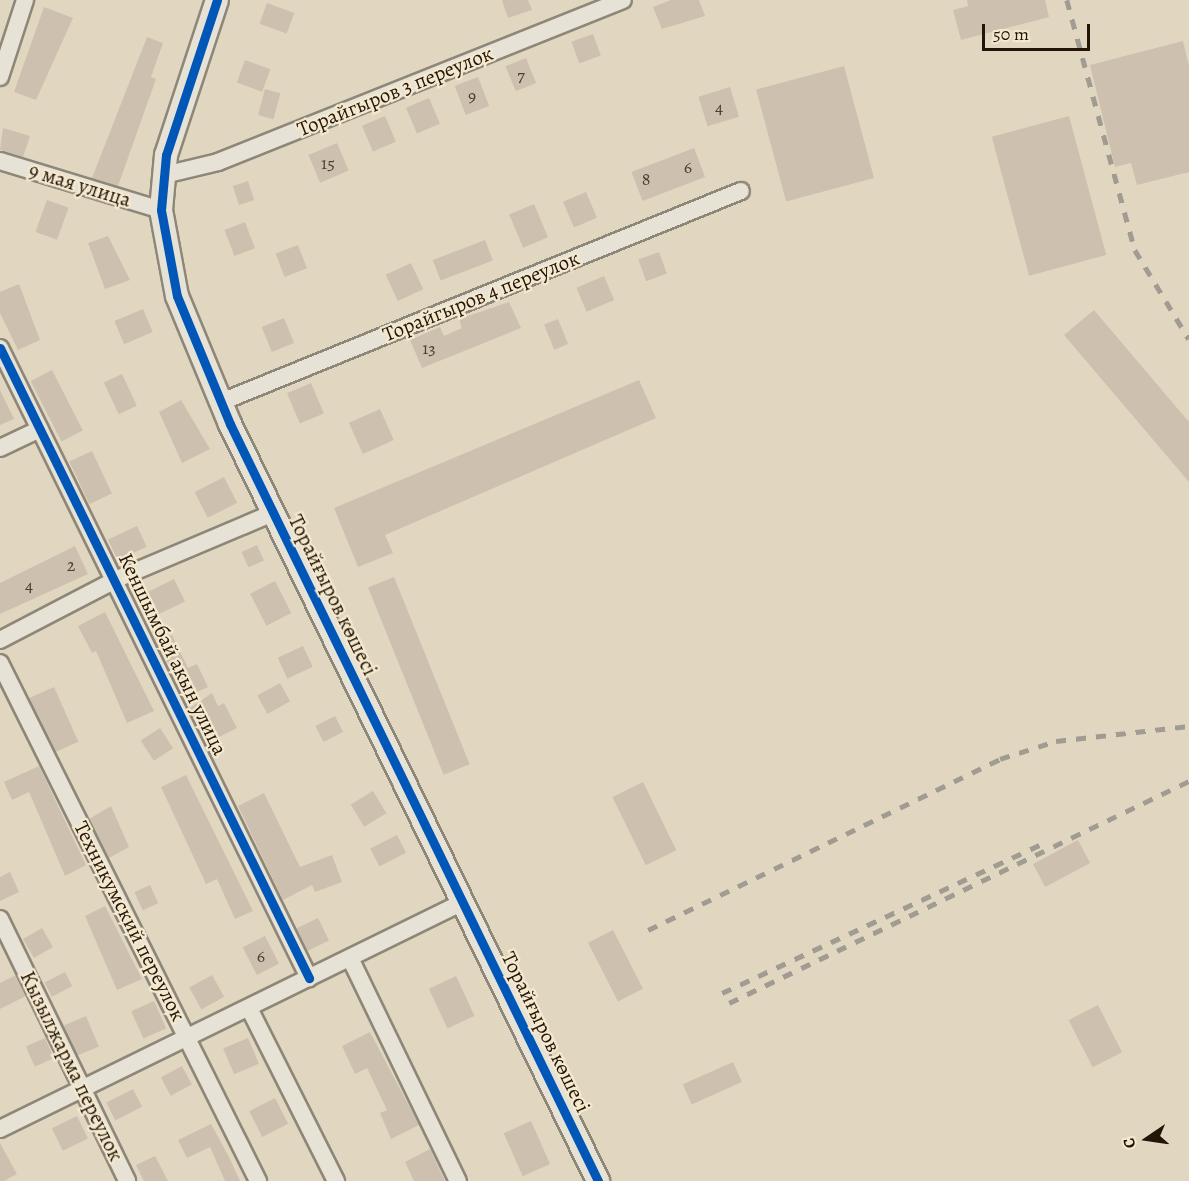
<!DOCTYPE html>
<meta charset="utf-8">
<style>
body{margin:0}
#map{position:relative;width:1189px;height:1181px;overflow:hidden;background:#e1d7c0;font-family:Alegreya,serif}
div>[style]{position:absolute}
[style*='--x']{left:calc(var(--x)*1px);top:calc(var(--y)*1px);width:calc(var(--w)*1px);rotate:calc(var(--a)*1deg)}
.building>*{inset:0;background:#cec0ae;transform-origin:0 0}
.roads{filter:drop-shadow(2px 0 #8e8778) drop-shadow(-2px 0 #8e8778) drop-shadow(0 2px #8e8778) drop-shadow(0 -2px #8e8778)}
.street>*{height:16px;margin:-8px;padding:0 8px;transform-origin:8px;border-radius:8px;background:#e7e2d6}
.secondary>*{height:22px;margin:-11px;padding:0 11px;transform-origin:11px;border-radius:11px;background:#e7e2d6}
.rail>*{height:4.5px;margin-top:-2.25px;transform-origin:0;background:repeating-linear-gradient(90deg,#a09c92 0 10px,transparent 0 20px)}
.cycleway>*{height:9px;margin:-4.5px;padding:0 4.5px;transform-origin:4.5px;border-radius:4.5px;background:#0057b8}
span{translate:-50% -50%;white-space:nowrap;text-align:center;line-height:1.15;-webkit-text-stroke:4.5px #f4e9ce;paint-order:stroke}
.number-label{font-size:18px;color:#4e4032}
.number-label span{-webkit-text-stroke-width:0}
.street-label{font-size:21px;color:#231508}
.north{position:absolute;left:1117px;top:1109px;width:60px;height:60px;-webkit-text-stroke:4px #f4e9ce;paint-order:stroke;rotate:257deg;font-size:16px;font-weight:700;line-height:24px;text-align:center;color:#231508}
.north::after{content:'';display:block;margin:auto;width:21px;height:27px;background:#231508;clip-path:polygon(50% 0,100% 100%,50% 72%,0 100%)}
.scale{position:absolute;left:982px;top:24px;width:108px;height:27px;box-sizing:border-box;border:3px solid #231508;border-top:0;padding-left:8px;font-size:18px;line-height:21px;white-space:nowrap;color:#231508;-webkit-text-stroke:4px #f4e9ce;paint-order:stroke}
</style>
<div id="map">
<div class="building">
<div style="clip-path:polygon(502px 0,528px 0,532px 10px,508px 18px)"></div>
<div style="clip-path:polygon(671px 0,699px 0,705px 16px,662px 29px,653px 7px)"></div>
<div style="clip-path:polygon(967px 0,1045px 0,1049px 17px,961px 40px,953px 10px,968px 6px)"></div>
<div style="left:267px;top:3px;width:29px;height:22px;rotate:20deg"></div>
<div style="clip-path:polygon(44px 7px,73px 18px,36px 100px,14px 92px)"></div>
<div style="left:593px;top:34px;width:23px;height:23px;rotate:70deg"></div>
<div style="clip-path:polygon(147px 37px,163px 43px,151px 77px,156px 79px,118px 186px,92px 178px)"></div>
<div style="clip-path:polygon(1183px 41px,1189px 66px,1189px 172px,1137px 185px,1131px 163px,1115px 167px,1090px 65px)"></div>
<div style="left:526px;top:58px;width:27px;height:22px;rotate:68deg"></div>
<div style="left:245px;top:60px;width:27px;height:24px;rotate:20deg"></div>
<div style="left:844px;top:66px;width:116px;height:91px;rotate:75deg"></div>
<div style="left:478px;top:77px;width:31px;height:25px;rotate:69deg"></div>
<div style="left:730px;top:87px;width:31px;height:33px;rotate:73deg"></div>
<div style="left:265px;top:89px;width:16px;height:27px;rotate:15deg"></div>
<div style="left:429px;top:98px;width:28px;height:25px;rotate:67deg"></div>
<div style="left:385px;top:116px;width:28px;height:25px;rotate:67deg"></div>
<div style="left:1069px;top:116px;width:144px;height:80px;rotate:75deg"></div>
<div style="clip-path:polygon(3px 128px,30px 136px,23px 157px,0 150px)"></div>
<div style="left:337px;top:143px;width:30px;height:31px;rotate:67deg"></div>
<div style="left:694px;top:148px;width:31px;height:67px;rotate:69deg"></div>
<div style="left:248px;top:181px;width:20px;height:16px;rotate:72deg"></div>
<div style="left:586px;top:192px;width:28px;height:25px;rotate:67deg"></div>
<div style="left:47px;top:200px;width:23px;height:34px;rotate:20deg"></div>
<div style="left:534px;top:204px;width:36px;height:27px;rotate:67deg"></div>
<div style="left:245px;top:222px;width:28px;height:22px;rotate:69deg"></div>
<div style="clip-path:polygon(108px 236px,130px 280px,105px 289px,88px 243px)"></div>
<div style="left:485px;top:240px;width:22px;height:56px;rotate:69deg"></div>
<div style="left:298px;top:245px;width:25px;height:24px;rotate:69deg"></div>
<div style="left:659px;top:252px;width:23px;height:22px;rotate:70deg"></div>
<div style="left:411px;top:263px;width:29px;height:28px;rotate:65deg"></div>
<div style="left:604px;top:276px;width:26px;height:30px;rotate:67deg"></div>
<div style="clip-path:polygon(19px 284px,40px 340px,18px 350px,0 313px,0 292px)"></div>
<div style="clip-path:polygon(509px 302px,521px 328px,422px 368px,410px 340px,440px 327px,444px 336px,462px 328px,459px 319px)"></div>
<div style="left:143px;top:309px;width:25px;height:31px;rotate:67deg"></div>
<div style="clip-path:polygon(1094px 310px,1189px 422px,1189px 482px,1064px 335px)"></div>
<div style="left:284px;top:318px;width:27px;height:24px;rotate:68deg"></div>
<div style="left:558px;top:319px;width:27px;height:15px;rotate:68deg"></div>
<div style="left:52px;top:370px;width:68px;height:24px;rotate:63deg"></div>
<div style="left:122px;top:374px;width:35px;height:20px;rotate:65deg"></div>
<div style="clip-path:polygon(639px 380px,656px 418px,385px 535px,393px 553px,358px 567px,334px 508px)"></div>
<div style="left:311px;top:383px;width:33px;height:26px;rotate:67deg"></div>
<div style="clip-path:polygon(0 390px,14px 419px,0 425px)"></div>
<div style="clip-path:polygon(181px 400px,210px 449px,182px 463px,159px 412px)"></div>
<div style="left:380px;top:409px;width:34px;height:34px;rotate:66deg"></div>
<div style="left:92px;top:451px;width:47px;height:25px;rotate:65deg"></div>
<div style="left:224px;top:477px;width:29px;height:33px;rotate:63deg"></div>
<div style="left:137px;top:526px;width:23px;height:32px;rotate:65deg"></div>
<div style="left:257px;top:545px;width:17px;height:17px;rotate:66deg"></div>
<div style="clip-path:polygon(75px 546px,88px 574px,0 614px,0 583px)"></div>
<div style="left:394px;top:577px;width:202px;height:28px;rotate:68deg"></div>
<div style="left:174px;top:579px;width:25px;height:34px;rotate:64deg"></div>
<div style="left:275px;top:581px;width:36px;height:28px;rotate:63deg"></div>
<div style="clip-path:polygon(105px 612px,154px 711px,127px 723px,96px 651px,92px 653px,78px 626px)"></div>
<div style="clip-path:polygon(172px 635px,188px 668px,197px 664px,208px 687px,184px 698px,158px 642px)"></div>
<div style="left:303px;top:646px;width:23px;height:28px;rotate:65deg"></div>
<div style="left:280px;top:683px;width:21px;height:26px;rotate:61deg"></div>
<div style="left:54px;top:687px;width:60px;height:27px;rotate:66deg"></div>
<div style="clip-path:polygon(212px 693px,218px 706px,224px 703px,237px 728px,207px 743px,190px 708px)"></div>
<div style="left:335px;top:716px;width:18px;height:22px;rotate:63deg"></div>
<div style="left:160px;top:728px;width:24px;height:23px;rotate:57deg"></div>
<div style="clip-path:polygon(39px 766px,86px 865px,65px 876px,29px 792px,12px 800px,4px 782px)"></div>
<div style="clip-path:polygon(186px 775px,253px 911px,235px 919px,217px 879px,206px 884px,161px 787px)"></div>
<div style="left:643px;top:782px;width:76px;height:34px;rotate:64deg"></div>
<div style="left:373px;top:791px;width:26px;height:26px;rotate:59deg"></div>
<div style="clip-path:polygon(264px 793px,300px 867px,332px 855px,342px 882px,315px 892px,312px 885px,283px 900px,238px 806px)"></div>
<div style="clip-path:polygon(111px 806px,129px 847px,109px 858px,89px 819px)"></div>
<div style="left:397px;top:835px;width:20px;height:30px;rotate:63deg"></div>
<div style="left:1078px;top:840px;width:26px;height:51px;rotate:62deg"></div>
<div style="clip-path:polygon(10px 872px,19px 892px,0 901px,0 877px)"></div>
<div style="left:150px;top:885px;width:20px;height:17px;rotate:66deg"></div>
<div style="clip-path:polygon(105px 906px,142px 979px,117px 990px,85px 916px)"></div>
<div style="left:318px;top:918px;width:25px;height:24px;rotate:64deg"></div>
<div style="left:42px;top:928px;width:22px;height:22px;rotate:60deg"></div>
<div style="left:613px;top:930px;width:66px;height:28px;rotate:63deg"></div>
<div style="left:265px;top:936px;width:31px;height:25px;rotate:63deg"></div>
<div style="left:65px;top:972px;width:16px;height:23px;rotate:63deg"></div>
<div style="clip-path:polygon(16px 975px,26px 996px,0 1009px,0 983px)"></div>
<div style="left:212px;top:975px;width:25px;height:26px;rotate:61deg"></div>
<div style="left:456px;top:976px;width:44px;height:30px;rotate:65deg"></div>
<div style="left:154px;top:1001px;width:30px;height:25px;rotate:66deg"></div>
<div style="left:1098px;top:1005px;width:53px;height:33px;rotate:63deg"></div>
<div style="left:86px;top:1016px;width:33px;height:24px;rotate:67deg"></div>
<div style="clip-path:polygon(370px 1032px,419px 1125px,391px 1139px,380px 1113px,387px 1110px,367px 1068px,355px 1074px,342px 1046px)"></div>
<div style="left:45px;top:1038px;width:22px;height:21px;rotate:66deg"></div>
<div style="left:248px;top:1038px;width:28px;height:27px;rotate:67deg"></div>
<div style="left:733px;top:1062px;width:22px;height:55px;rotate:66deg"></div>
<div style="left:182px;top:1066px;width:21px;height:24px;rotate:62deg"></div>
<div style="left:133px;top:1089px;width:20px;height:30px;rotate:63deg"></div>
<div style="left:275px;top:1098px;width:29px;height:29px;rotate:63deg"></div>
<div style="left:77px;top:1116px;width:25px;height:28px;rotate:64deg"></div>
<div style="left:531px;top:1121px;width:47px;height:30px;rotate:66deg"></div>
<div style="clip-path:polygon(211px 1124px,230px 1159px,240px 1181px,225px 1181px,210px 1147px,187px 1158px,178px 1140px)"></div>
<div style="clip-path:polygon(0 1143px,17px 1174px,4px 1181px,0 1181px)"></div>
<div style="clip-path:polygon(430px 1149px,445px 1181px,414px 1181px,405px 1162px)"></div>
<div style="clip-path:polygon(155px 1156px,168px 1181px,144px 1181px,136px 1165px)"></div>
</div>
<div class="roads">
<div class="street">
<div style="--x:0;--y:77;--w:81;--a:-72"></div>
<div style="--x:0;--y:161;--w:168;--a:16.9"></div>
<div style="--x:164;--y:175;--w:56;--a:-13.5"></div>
<div style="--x:218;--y:162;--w:436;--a:-21.8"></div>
<div style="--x:0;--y:348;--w:702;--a:63.87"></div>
<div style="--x:221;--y:402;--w:561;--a:-22.09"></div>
<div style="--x:0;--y:448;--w:44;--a:-25.4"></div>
<div style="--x:0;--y:640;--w:132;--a:-27.5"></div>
<div style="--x:117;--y:579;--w:169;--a:-22.9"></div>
<div style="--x:0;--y:663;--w:579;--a:63.52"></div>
<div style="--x:0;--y:919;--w:291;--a:64.1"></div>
<div style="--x:350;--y:958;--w:248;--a:64.2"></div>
<div style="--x:249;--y:1008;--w:194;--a:63.3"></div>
<div style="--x:0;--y:1129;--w:516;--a:-26.12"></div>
</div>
<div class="secondary">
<div style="--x:217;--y:0;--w:163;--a:108.2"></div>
<div style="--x:166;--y:155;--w:55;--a:95.2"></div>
<div style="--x:161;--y:210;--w:87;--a:79.5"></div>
<div style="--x:177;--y:296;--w:139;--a:67.5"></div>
<div style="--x:230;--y:424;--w:842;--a:64.07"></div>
</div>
</div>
<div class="rail">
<div style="--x:1067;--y:0;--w:259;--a:74.8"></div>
<div style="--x:1135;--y:250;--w:104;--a:58.8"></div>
<div style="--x:648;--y:930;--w:391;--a:-25.9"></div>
<div style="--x:1000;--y:759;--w:59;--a:-17.8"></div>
<div style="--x:1056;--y:741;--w:134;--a:-6.4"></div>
<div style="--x:722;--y:993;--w:351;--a:-25"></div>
<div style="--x:729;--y:1003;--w:511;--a:-25.76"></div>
</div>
<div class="cycleway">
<div style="--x:217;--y:0;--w:163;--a:108.2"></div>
<div style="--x:166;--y:155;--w:55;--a:95.2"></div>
<div style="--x:161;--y:210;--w:87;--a:79.5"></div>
<div style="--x:177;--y:296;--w:139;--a:67.5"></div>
<div style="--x:230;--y:424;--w:842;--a:64.07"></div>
<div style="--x:0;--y:348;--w:702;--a:63.87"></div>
</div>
<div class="number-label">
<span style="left:521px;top:75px">7</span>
<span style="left:472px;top:96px">9</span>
<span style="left:719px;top:107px">4</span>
<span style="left:328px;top:163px">15</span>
<span style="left:688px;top:167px">6</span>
<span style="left:646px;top:179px">8</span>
<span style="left:429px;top:348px">13</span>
<span style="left:71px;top:565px">2</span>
<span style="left:29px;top:585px">4</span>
<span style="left:261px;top:956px">6</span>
</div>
<div class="street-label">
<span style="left:395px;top:91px;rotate:-22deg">Торайгыров 3 переулок</span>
<span style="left:80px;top:185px;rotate:17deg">9 мая улица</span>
<span style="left:481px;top:296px;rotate:-22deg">Торайгыров 4 переулок</span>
<span style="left:333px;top:595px;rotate:64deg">Торайғыров көшесі</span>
<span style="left:173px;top:654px;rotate:64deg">Кеншымбай акын улица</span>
<span style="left:130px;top:921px;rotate:63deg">Техникумский переулок</span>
<span style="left:546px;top:1032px;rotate:64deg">Торайғыров көшесі</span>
<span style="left:72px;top:1066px;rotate:64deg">Кызылжарма переулок</span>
</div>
<div class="north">С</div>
<div class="scale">50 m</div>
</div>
